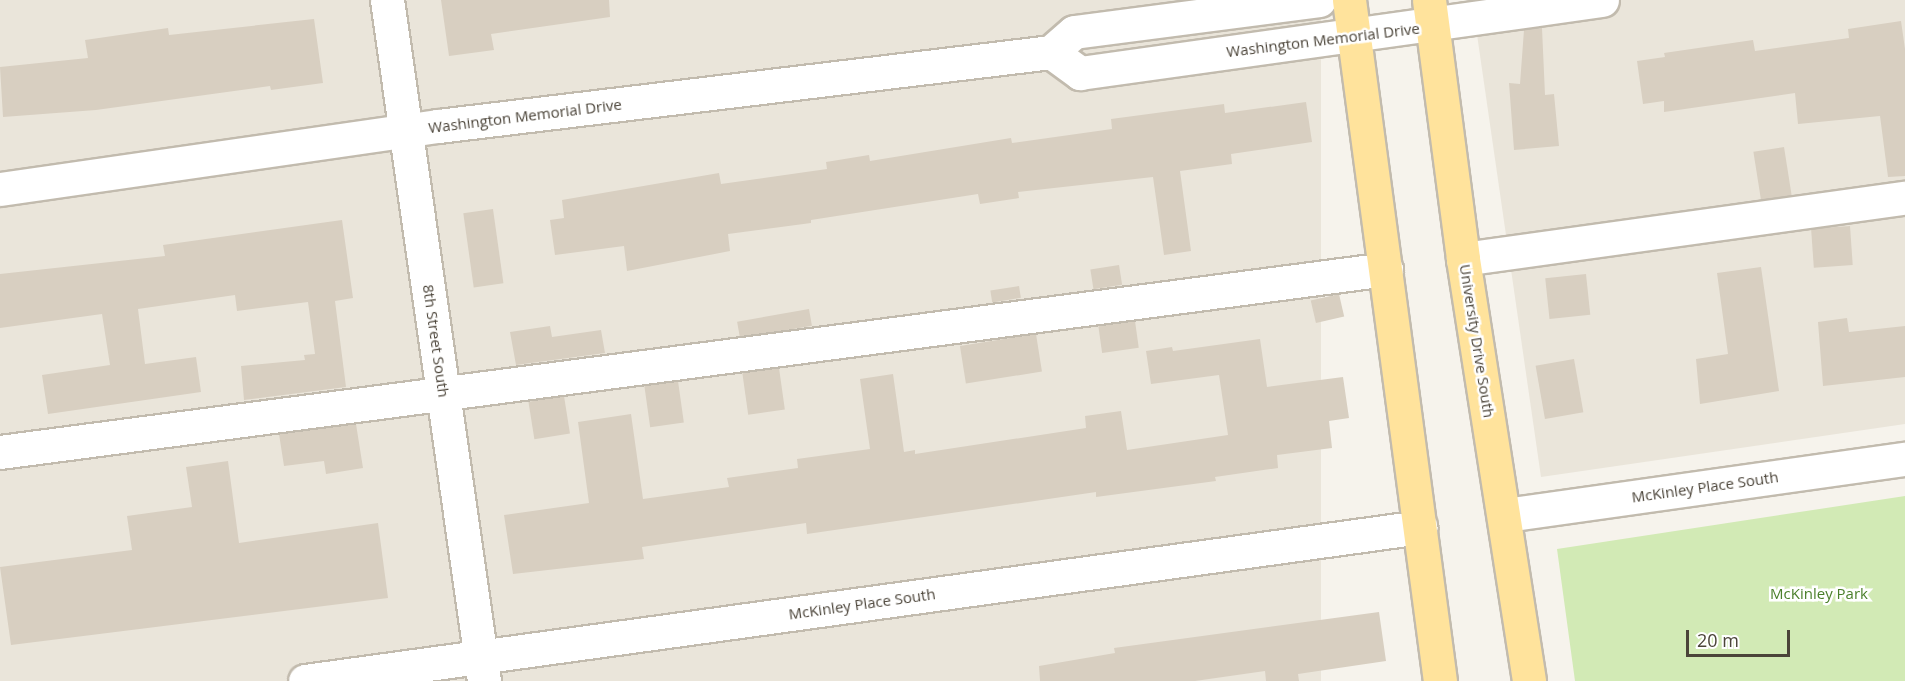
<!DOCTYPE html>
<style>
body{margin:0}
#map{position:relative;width:1905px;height:681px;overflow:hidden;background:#f6f3ec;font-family:"Open Sans",sans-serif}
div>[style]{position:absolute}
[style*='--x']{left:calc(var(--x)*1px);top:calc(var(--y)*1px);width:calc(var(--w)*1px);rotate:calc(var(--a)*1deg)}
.residential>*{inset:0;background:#eae5da;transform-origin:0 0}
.green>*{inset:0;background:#d2eab5}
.building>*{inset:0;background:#d8cfc1;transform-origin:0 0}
.roads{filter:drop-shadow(2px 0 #c2bbae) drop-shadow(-2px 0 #c2bbae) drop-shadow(0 2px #c2bbae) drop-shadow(0 -2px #c2bbae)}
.minor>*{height:33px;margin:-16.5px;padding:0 16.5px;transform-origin:16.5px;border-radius:16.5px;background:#fff}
.major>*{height:33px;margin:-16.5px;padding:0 16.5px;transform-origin:16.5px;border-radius:16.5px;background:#ffe39c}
span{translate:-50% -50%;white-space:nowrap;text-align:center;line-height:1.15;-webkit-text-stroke:5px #fff;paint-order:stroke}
.street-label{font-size:15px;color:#4b4439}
.park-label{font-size:15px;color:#4a7f2a}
.scale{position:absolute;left:1686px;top:630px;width:104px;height:27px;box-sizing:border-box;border:3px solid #4b4439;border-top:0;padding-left:8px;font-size:18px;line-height:21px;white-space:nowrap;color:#4b4439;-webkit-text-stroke:4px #fff;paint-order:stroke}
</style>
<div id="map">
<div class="residential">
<div style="left:0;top:0;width:1321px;height:681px"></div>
<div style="clip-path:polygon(1472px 0,1905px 0,1905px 424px,1541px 477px)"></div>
</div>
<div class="green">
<div style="clip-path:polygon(1905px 496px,1905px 681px,1575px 681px,1557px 549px)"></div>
</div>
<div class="building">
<div style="clip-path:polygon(441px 0,609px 0,610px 17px,491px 34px,494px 50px,449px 56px)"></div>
<div style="clip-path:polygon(314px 19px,323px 83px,271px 90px,270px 86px,96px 110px,3px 117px,0 67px,88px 58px,85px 40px,168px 28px,169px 35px)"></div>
<div style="clip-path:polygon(1901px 21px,1905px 49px,1905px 176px,1888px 177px,1880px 116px,1798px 124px,1795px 93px,1664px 112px,1664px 101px,1643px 104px,1637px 61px,1665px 57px,1664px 53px,1753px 40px,1755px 51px,1849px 38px,1848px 29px)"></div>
<div style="clip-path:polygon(1542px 28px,1545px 95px,1554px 94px,1559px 146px,1514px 150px,1509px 83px,1520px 84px,1524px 30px)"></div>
<div style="clip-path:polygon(1306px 102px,1312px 142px,1231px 154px,1232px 164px,1180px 171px,1191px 251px,1164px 255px,1153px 177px,1018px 192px,1019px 198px,980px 204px,978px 194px,811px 220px,811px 223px,728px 234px,730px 251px,627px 271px,624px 246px,555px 255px,550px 220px,564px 218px,562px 200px,719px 173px,721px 184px,827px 169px,826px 162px,869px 155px,870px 161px,1011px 138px,1012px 143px,1112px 129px,1111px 119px,1224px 104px,1225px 113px)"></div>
<div style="left:1784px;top:147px;width:49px;height:31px;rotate:81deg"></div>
<div style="left:493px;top:209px;width:75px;height:30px;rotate:82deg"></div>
<div style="clip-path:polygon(342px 220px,353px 298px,335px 301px,346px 387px,244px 400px,241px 366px,305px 360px,304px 355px,315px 354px,308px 302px,237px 311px,235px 295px,138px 309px,145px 364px,196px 357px,201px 392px,48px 414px,42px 375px,110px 365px,102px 314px,0 328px,0 274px,165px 256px,163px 245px)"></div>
<div style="left:1850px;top:226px;width:39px;height:39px;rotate:86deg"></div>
<div style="left:1119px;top:265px;width:20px;height:29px;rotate:81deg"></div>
<div style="clip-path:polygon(1761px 267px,1779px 391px,1700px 404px,1696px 359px,1728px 354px,1717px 273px)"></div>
<div style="left:1586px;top:274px;width:41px;height:41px;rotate:84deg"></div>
<div style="left:1019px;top:286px;width:12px;height:29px;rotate:81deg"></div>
<div style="left:1339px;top:294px;width:23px;height:29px;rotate:77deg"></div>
<div style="left:809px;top:309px;width:17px;height:73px;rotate:80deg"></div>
<div style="clip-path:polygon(1847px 318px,1849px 332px,1905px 326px,1905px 377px,1823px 386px,1818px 322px)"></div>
<div style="left:1135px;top:321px;width:27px;height:37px;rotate:82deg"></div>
<div style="clip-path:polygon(550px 326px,552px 337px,601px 330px,605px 353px,516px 365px,510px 332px)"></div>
<div style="left:1036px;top:334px;width:38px;height:77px;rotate:81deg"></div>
<div style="clip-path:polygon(1260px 339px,1267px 387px,1343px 377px,1349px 418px,1329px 421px,1332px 448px,1277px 455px,1278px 468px,1215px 477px,1216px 481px,1096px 497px,1096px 492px,807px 534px,806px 523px,642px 547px,644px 559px,513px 574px,504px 515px,589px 503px,578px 422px,631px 414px,643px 499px,729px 487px,727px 478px,798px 468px,797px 459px,870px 449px,860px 379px,893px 374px,904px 452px,915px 450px,915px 454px,1086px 428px,1085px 416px,1121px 411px,1127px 450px,1228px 435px,1219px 375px,1151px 384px,1146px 351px,1172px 347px,1173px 351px)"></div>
<div style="left:1574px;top:359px;width:54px;height:39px;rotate:80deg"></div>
<div style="left:779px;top:368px;width:42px;height:37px;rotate:82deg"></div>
<div style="left:678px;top:381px;width:42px;height:34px;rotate:82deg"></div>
<div style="left:564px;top:396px;width:38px;height:36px;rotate:81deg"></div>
<div style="clip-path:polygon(356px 424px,363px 468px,326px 474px,324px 461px,284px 466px,279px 434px)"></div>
<div style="clip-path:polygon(228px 461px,239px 543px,378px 523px,388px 598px,11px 645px,0 567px,132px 550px,127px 516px,192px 507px,186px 467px)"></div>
<div style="clip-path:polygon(1379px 612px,1386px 661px,1298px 674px,1299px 681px,1266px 681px,1265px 671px,1195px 681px,1040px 681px,1039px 666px,1115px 653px,1114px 648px)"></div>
</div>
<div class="roads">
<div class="minor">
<div style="--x:387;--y:0;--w:688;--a:81.89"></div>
<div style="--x:1051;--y:52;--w:36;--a:36"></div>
<div style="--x:1080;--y:73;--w:527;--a:-7.96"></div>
<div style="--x:0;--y:189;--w:443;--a:-8.2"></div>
<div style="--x:438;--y:126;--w:617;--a:-6.88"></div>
<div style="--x:1051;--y:52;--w:30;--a:-41"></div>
<div style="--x:1074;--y:32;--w:247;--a:-7.4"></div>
<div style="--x:1463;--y:259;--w:446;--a:-7.9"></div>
<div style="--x:0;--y:452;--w:1398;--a:-7.52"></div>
<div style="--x:1505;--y:515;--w:404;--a:-8"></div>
<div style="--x:305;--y:681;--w:1126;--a:-7.86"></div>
</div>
<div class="major">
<div style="--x:1349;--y:0;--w:687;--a:82.39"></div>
<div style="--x:1429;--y:0;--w:261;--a:82.5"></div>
<div style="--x:1463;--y:259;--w:427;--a:81.1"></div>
</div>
</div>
<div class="street-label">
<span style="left:1323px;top:40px;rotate:-7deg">Washington Memorial Drive</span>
<span style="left:525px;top:116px;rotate:-7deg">Washington Memorial Drive</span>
<span style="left:436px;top:341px;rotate:82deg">8th Street South</span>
<span style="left:1477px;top:341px;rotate:81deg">University Drive South</span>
<span style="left:1705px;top:487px;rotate:-8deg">McKinley Place South</span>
<span style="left:862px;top:604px;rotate:-8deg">McKinley Place South</span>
</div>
<div class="park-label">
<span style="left:1819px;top:594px">McKinley Park</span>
</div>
<div class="scale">20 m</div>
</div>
